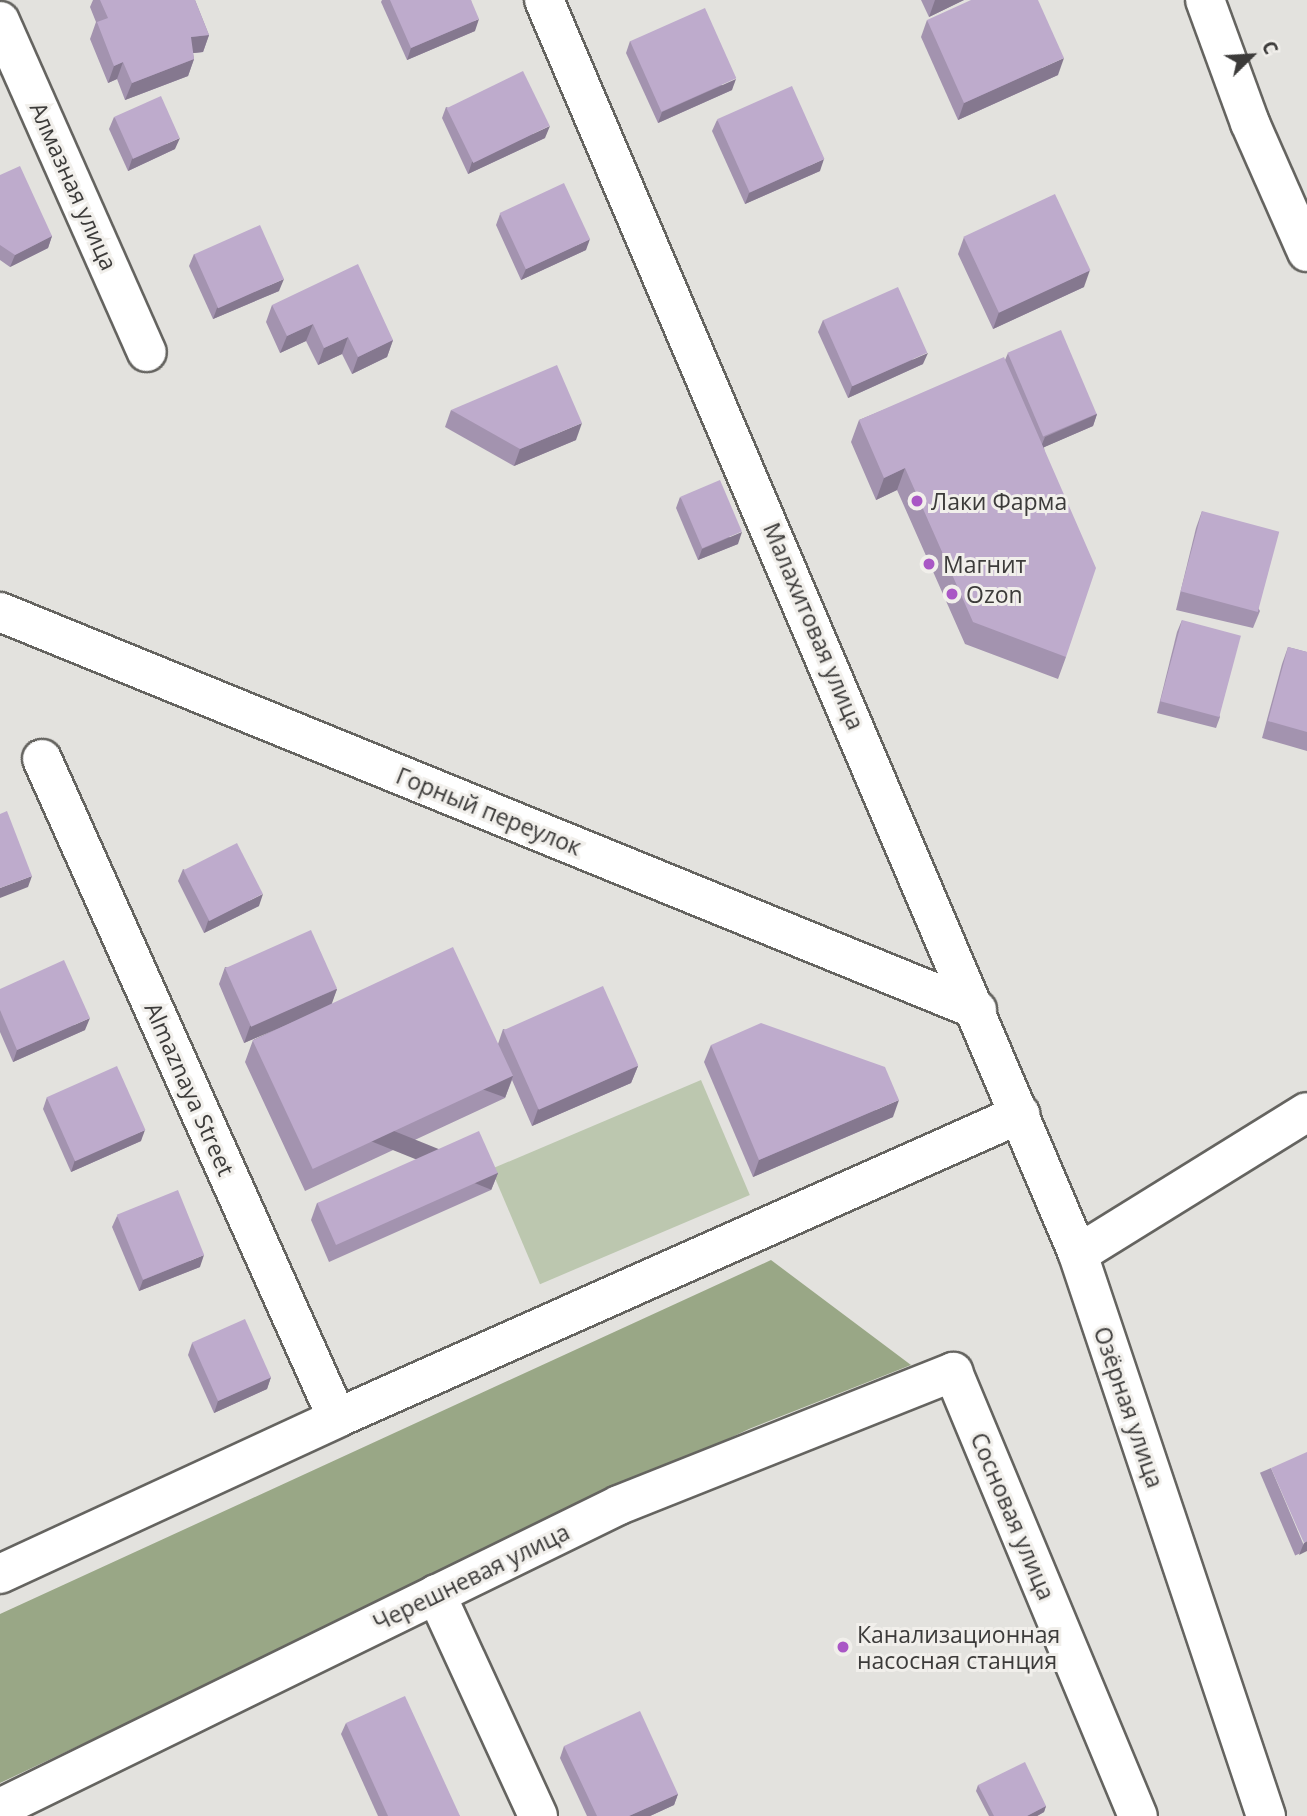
<!DOCTYPE html>
<meta charset="utf-8">
<style>
body{margin:0}
#map{position:relative;width:1307px;height:1816px;overflow:hidden;background:#e3e2de;font-family:"Open Sans",sans-serif}
div>[style]{position:absolute}
[style*='--x']{left:calc(var(--x)*1px);top:calc(var(--y)*1px);width:calc(var(--w)*1px);rotate:calc(var(--a)*1deg)}
.green>*{inset:0;background:#bcc7af;transform-origin:0 0}
.forest>*{inset:0;background:#99a786}
.roads{filter:drop-shadow(2px 0 #656460) drop-shadow(-2px 0 #656460) drop-shadow(0 2px #656460) drop-shadow(0 -2px #656460)}
.minor>*{height:38px;margin:-19px;padding:0 19px;transform-origin:19px;border-radius:19px;background:#fff}
.wall>*{inset:0;background:#a393af;transform-origin:0 0}
.shaded-wall>*{inset:0;background:#85788f;transform-origin:0 0}
.building>*{inset:0;background:#beabcc;transform-origin:0 0}
.dots>*{width:19px;height:19px;translate:-50% -50%;box-sizing:border-box;border:4px solid #f1efeb;border-radius:50%}
span{translate:-50% -50%;white-space:nowrap;text-align:center;line-height:1.15;-webkit-text-stroke:6px #f1efeb;paint-order:stroke}
.street-label{font-size:23px;color:#3c3b3a}
.poi-label{font-size:23px;color:#3c3b3a}
.left{translate:0 -50%;text-align:left}
.north{position:absolute;left:1216px;top:21px;width:70px;height:70px;-webkit-text-stroke:5px #f1efeb;paint-order:stroke;rotate:66deg;font-size:19px;font-weight:700;line-height:28px;text-align:center;color:#3c3b3a}
.north::after{content:'';display:block;margin:auto;width:24px;height:32px;background:#3c3b3a;clip-path:polygon(50% 0,100% 100%,50% 72%,0 100%)}
</style>
<div id="map">
<div class="green">
<div style="left:701px;top:1080px;width:125px;height:228px;rotate:67deg"></div>
</div>
<div class="forest">
<div style="clip-path:polygon(771px 1260px,911px 1365px,749px 1429px,0 1783px,0 1614px)"></div>
</div>
<div class="roads">
<div class="minor">
<div style="--x:544;--y:0;--w:1363;--a:66.93"></div>
<div style="--x:1205;--y:0;--w:131;--a:69.9"></div>
<div style="--x:1250;--y:123;--w:141;--a:66.2"></div>
<div style="--x:0;--y:21;--w:362;--a:66.1"></div>
<div style="--x:0;--y:612;--w:1055;--a:22.16"></div>
<div style="--x:42;--y:759;--w:722;--a:65.88"></div>
<div style="--x:0;--y:1574;--w:371;--a:-24.8"></div>
<div style="--x:337;--y:1418;--w:748;--a:-23.99"></div>
<div style="--x:436;--y:1594;--w:244;--a:65.3"></div>
<div style="--x:0;--y:1808;--w:689;--a:-26.08"></div>
<div style="--x:619;--y:1505;--w:360;--a:-21.7"></div>
<div style="--x:953;--y:1372;--w:481;--a:67.4"></div>
<div style="--x:1266;--y:1816;--w:593;--a:-108.5"></div>
<div style="--x:1078;--y:1254;--w:269;--a:-31.8"></div>
</div>
</div>
<div class="wall">
<div style="clip-path:polygon(93px 0,195px 0,209px 35px,203px 52px,193px 53px,194px 59px,188px 76px,125px 100px,117px 79px,108px 83px,90px 39px,96px 22px,90px 7px)"></div>
<div style="clip-path:polygon(382px 0,471px 0,475px 31px,407px 60px,381px 2px)"></div>
<div style="clip-path:polygon(921px 0,964px 0,929px 17px)"></div>
<div style="clip-path:polygon(927px 20px,1058px 75px,958px 120px,921px 37px)"></div>
<div style="clip-path:polygon(630px 41px,732px 90px,658px 123px,626px 53px)"></div>
<div style="clip-path:polygon(446px 107px,545px 138px,468px 174px,442px 118px)"></div>
<div style="clip-path:polygon(114px 117px,175px 149px,128px 171px,109px 129px)"></div>
<div style="clip-path:polygon(717px 120px,820px 171px,745px 204px,712px 131px)"></div>
<div style="clip-path:polygon(0 175px,52px 236px,48px 248px,10px 267px,0 260px)"></div>
<div style="clip-path:polygon(500px 214px,586px 250px,521px 280px,496px 225px)"></div>
<div style="clip-path:polygon(964px 237px,1084px 287px,993px 329px,958px 254px)"></div>
<div style="clip-path:polygon(194px 254px,279px 291px,213px 319px,189px 266px)"></div>
<div style="clip-path:polygon(272px 305px,393px 340px,387px 357px,352px 374px,342px 354px,318px 365px,306px 341px,280px 353px,266px 322px)"></div>
<div style="clip-path:polygon(823px 320px,923px 364px,848px 398px,818px 332px)"></div>
<div style="clip-path:polygon(1008px 353px,1097px 414px,1093px 426px,1044px 447px,1066px 657px,1058px 679px,965px 644px,897px 490px,876px 500px,851px 442px,859px 420px,1005px 360px)"></div>
<div style="clip-path:polygon(451px 410px,576px 440px,514px 466px,445px 427px)"></div>
<div style="clip-path:polygon(680px 497px,738px 544px,698px 560px,676px 508px)"></div>
<div style="clip-path:polygon(1202px 511px,1260px 611px,1253px 628px,1176px 610px,1196px 528px)"></div>
<div style="clip-path:polygon(1182px 620px,1220px 717px,1216px 728px,1157px 713px,1177px 632px)"></div>
<div style="clip-path:polygon(1288px 647px,1307px 652px,1307px 751px,1262px 738px,1282px 664px)"></div>
<div style="clip-path:polygon(183px 869px,259px 906px,204px 933px,178px 881px)"></div>
<div style="clip-path:polygon(225px 967px,337px 989px,331px 1004px,498px 1044px,503px 1029px,638px 1066px,631px 1083px,532px 1126px,512px 1080px,505px 1098px,305px 1191px,245px 1062px,253px 1040px,278px 1028px,244px 1043px,219px 984px)"></div>
<div style="clip-path:polygon(0 989px,85px 1030px,13px 1062px,0 1032px)"></div>
<div style="clip-path:polygon(711px 1045px,893px 1117px,753px 1177px,704px 1062px)"></div>
<div style="clip-path:polygon(47px 1097px,141px 1141px,71px 1172px,43px 1109px)"></div>
<div style="clip-path:polygon(498px 1173px,491px 1190px,329px 1262px,311px 1220px,317px 1203px)"></div>
<div style="clip-path:polygon(117px 1216px,200px 1267px,139px 1291px,112px 1227px)"></div>
<div style="clip-path:polygon(192px 1343px,271px 1377px,267px 1389px,214px 1413px,188px 1355px)"></div>
<div style="left:1271px;top:1468px;width:90px;height:12px;rotate:67deg"></div>
<div style="clip-path:polygon(346px 1723px,460px 1816px,378px 1816px,341px 1734px)"></div>
<div style="clip-path:polygon(564px 1746px,678px 1794px,674px 1805px,650px 1816px,587px 1816px,560px 1758px)"></div>
<div style="clip-path:polygon(978px 1785px,1046px 1806px,1044px 1812px,1037px 1816px,989px 1816px,976px 1791px)"></div>
</div>
<div class="shaded-wall">
<div style="clip-path:polygon(935px 0,964px 0,929px 17px)"></div>
<div style="clip-path:polygon(479px 19px,475px 31px,407px 60px,411px 48px)"></div>
<div style="clip-path:polygon(209px 35px,203px 52px,185px 54px,191px 37px)"></div>
<div style="clip-path:polygon(1064px 58px,1058px 75px,958px 120px,964px 103px)"></div>
<div style="clip-path:polygon(194px 59px,188px 76px,125px 100px,132px 83px)"></div>
<div style="clip-path:polygon(123px 62px,117px 79px,108px 83px,114px 66px)"></div>
<div style="clip-path:polygon(736px 79px,732px 90px,658px 123px,662px 112px)"></div>
<div style="clip-path:polygon(550px 126px,545px 138px,468px 174px,472px 162px)"></div>
<div style="clip-path:polygon(180px 138px,175px 149px,128px 171px,132px 159px)"></div>
<div style="clip-path:polygon(824px 159px,820px 171px,745px 204px,749px 193px)"></div>
<div style="clip-path:polygon(52px 236px,48px 248px,10px 267px,15px 255px)"></div>
<div style="clip-path:polygon(590px 239px,586px 250px,521px 280px,526px 269px)"></div>
<div style="clip-path:polygon(1090px 270px,1084px 287px,993px 329px,999px 312px)"></div>
<div style="clip-path:polygon(284px 279px,279px 291px,213px 319px,217px 308px)"></div>
<div style="clip-path:polygon(313px 324px,306px 341px,280px 353px,287px 336px)"></div>
<div style="clip-path:polygon(348px 337px,342px 354px,318px 365px,324px 348px)"></div>
<div style="clip-path:polygon(393px 340px,387px 357px,352px 374px,358px 357px)"></div>
<div style="clip-path:polygon(928px 353px,923px 364px,848px 398px,852px 386px)"></div>
<div style="clip-path:polygon(1097px 414px,1093px 426px,1040px 449px,1045px 437px)"></div>
<div style="clip-path:polygon(582px 423px,576px 440px,514px 466px,520px 449px)"></div>
<div style="clip-path:polygon(905px 468px,897px 490px,876px 500px,884px 478px)"></div>
<div style="clip-path:polygon(742px 532px,738px 544px,698px 560px,702px 549px)"></div>
<div style="clip-path:polygon(32px 876px,28px 887px,0 898px,0 888px)"></div>
<div style="clip-path:polygon(263px 894px,259px 906px,204px 933px,208px 921px)"></div>
<div style="clip-path:polygon(337px 989px,331px 1006px,244px 1043px,250px 1026px)"></div>
<div style="clip-path:polygon(90px 1018px,85px 1030px,13px 1062px,17px 1050px)"></div>
<div style="clip-path:polygon(638px 1066px,631px 1083px,532px 1126px,538px 1109px)"></div>
<div style="left:513px;top:1076px;width:23px;height:221px;rotate:110deg"></div>
<div style="clip-path:polygon(899px 1100px,893px 1117px,753px 1177px,759px 1160px)"></div>
<div style="clip-path:polygon(145px 1130px,141px 1141px,71px 1172px,75px 1160px)"></div>
<div style="left:498px;top:1173px;width:18px;height:177px;rotate:112deg"></div>
<div style="clip-path:polygon(204px 1255px,200px 1267px,139px 1291px,143px 1280px)"></div>
<div style="clip-path:polygon(271px 1377px,267px 1389px,214px 1413px,218px 1401px)"></div>
<div style="clip-path:polygon(1307px 1541px,1307px 1551px,1299px 1555px,1304px 1543px)"></div>
<div style="clip-path:polygon(678px 1794px,674px 1805px,650px 1816px,629px 1816px)"></div>
<div style="clip-path:polygon(1046px 1806px,1044px 1812px,1037px 1816px,1027px 1816px)"></div>
</div>
<div class="building">
<div style="clip-path:polygon(100px 0,195px 0,209px 35px,191px 37px,194px 59px,132px 83px,123px 62px,114px 66px,97px 22px,108px 18px)"></div>
<div style="clip-path:polygon(390px 0,471px 0,479px 19px,411px 48px)"></div>
<div style="clip-path:polygon(971px 0,1038px 0,1064px 58px,964px 103px,927px 20px)"></div>
<div style="left:705px;top:8px;width:77px;height:82px;rotate:66deg"></div>
<div style="left:523px;top:71px;width:61px;height:85px;rotate:64deg"></div>
<div style="left:792px;top:86px;width:80px;height:82px;rotate:66deg"></div>
<div style="left:161px;top:96px;width:46px;height:51px;rotate:66deg"></div>
<div style="clip-path:polygon(20px 166px,52px 236px,15px 255px,0 245px,0 175px)"></div>
<div style="left:564px;top:183px;width:62px;height:71px;rotate:65deg"></div>
<div style="left:1055px;top:194px;width:84px;height:101px;rotate:65deg"></div>
<div style="left:260px;top:225px;width:59px;height:72px;rotate:66deg"></div>
<div style="clip-path:polygon(358px 264px,393px 340px,358px 357px,348px 337px,324px 348px,313px 324px,287px 336px,272px 305px)"></div>
<div style="left:898px;top:287px;width:72px;height:82px;rotate:66deg"></div>
<div style="left:1061px;top:330px;width:91px;height:58px;rotate:67deg"></div>
<div style="clip-path:polygon(1004px 357px,1096px 568px,1066px 657px,973px 622px,905px 468px,884px 478px,859px 420px)"></div>
<div style="clip-path:polygon(557px 365px,582px 423px,520px 449px,451px 410px)"></div>
<div style="left:720px;top:480px;width:56px;height:43px;rotate:67deg"></div>
<div style="left:1202px;top:511px;width:80px;height:83px;rotate:15deg"></div>
<div style="left:1182px;top:620px;width:61px;height:84px;rotate:15deg"></div>
<div style="clip-path:polygon(1288px 647px,1307px 652px,1307px 732px,1268px 721px)"></div>
<div style="clip-path:polygon(7px 811px,32px 876px,0 888px,0 814px)"></div>
<div style="left:237px;top:843px;width:57px;height:60px;rotate:63deg"></div>
<div style="left:311px;top:930px;width:64px;height:94px;rotate:66deg"></div>
<div style="left:453px;top:947px;width:142px;height:221px;rotate:65deg"></div>
<div style="clip-path:polygon(64px 960px,90px 1018px,17px 1050px,0 1010px,0 989px)"></div>
<div style="left:603px;top:986px;width:87px;height:109px;rotate:66deg"></div>
<div style="clip-path:polygon(761px 1023px,885px 1067px,899px 1100px,759px 1160px,711px 1045px)"></div>
<div style="left:117px;top:1066px;width:70px;height:77px;rotate:66deg"></div>
<div style="left:479px;top:1131px;width:46px;height:177px;rotate:66deg"></div>
<div style="left:178px;top:1190px;width:70px;height:66px;rotate:68deg"></div>
<div style="left:245px;top:1319px;width:64px;height:58px;rotate:66deg"></div>
<div style="clip-path:polygon(1307px 1452px,1307px 1541px,1304px 1543px,1271px 1468px)"></div>
<div style="clip-path:polygon(405px 1696px,460px 1816px,388px 1816px,346px 1723px)"></div>
<div style="clip-path:polygon(640px 1711px,678px 1794px,629px 1816px,597px 1816px,564px 1746px)"></div>
<div style="clip-path:polygon(1025px 1762px,1046px 1806px,1027px 1816px,994px 1816px,978px 1785px)"></div>
</div>
<div class="dots">
<div style="left:917px;top:501px;background:#a956c5"></div>
<div style="left:929px;top:564px;background:#a956c5"></div>
<div style="left:952px;top:594px;background:#a956c5"></div>
<div style="left:843px;top:1647px;background:#a956c5"></div>
</div>
<div class="street-label">
<span style="left:74px;top:186px;rotate:66deg">Алмазная улица</span>
<span style="left:814px;top:626px;rotate:67deg">Малахитовая улица</span>
<span style="left:489px;top:811px;rotate:22deg">Горный переулок</span>
<span style="left:190px;top:1089px;rotate:66deg">Almaznaya Street</span>
<span style="left:1129px;top:1407px;rotate:71deg">Озёрная улица</span>
<span style="left:1013px;top:1516px;rotate:67deg">Сосновая улица</span>
<span style="left:471px;top:1577px;rotate:-26deg">Черешневая улица</span>
</div>
<div class="poi-label">
<span class="left" style="left:931px;top:501px">Лаки Фарма</span>
<span class="left" style="left:943px;top:564px">Магнит</span>
<span class="left" style="left:966px;top:594px">Ozon</span>
<span class="left" style="left:857px;top:1647px">Канализационная<br>насосная станция</span>
</div>
<div class="north">С</div>
</div>
